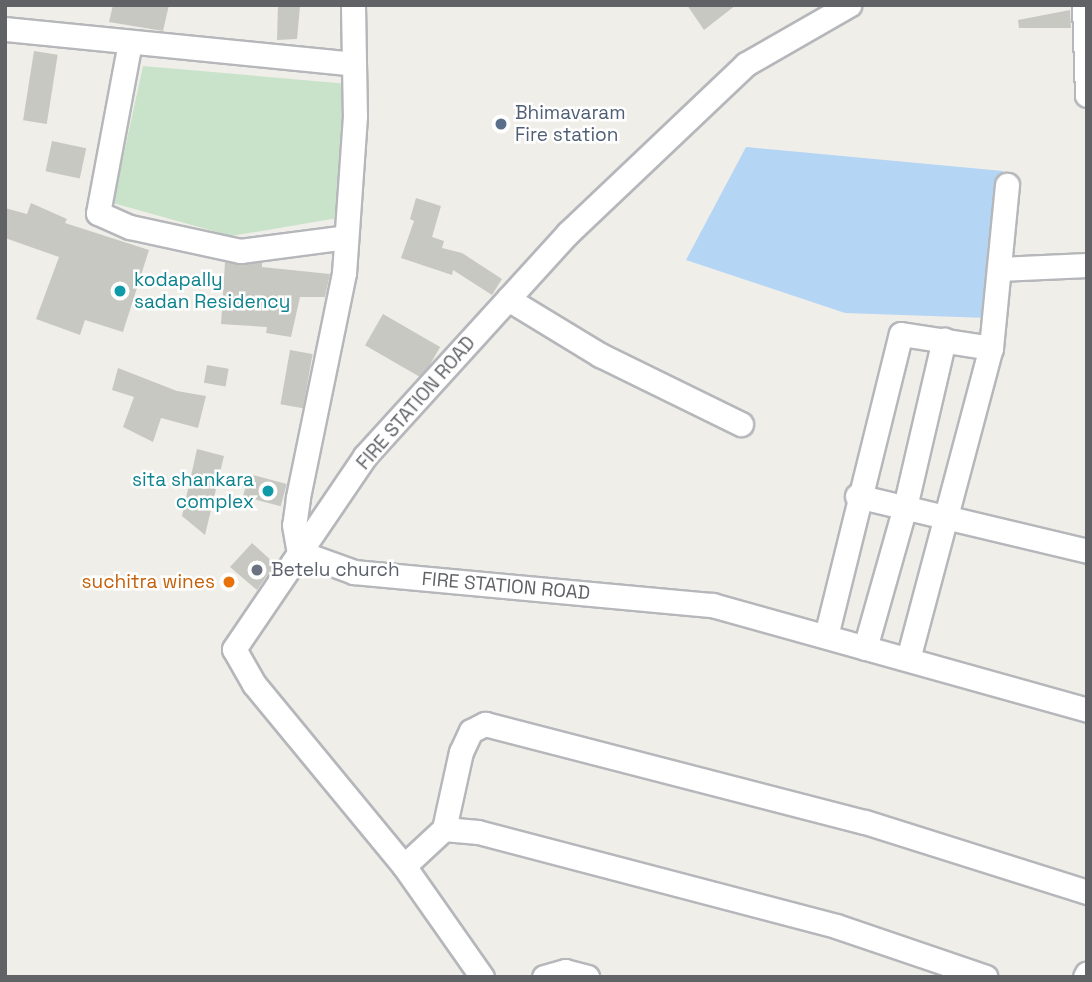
<!DOCTYPE html>
<style>
body{margin:0}
#map{position:relative;width:1092px;height:982px;overflow:hidden;background:#f0eee9;font-family:"Space Grotesk",sans-serif}
div>[style]{position:absolute}
[style*='--x']{left:calc(var(--x)*1px);top:calc(var(--y)*1px);width:calc(var(--w)*1px);rotate:calc(var(--a)*1deg)}
.green>*{inset:0;background:#c9e3ca}
.water>*{inset:0;background:#b4d5f4}
.building>*{inset:0;background:#c8c8c3;transform-origin:0 0}
.roads{filter:drop-shadow(2px 0 #b5b7bb) drop-shadow(-2px 0 #b5b7bb) drop-shadow(0 2px #b5b7bb) drop-shadow(0 -2px #b5b7bb)}
.minor>*{height:23px;margin:-11.5px;padding:0 11.5px;transform-origin:11.5px;border-radius:11.5px;background:#fff}
.dots>*{width:19px;height:19px;translate:-50% -50%;box-sizing:border-box;border:4px solid #fff;border-radius:50%}
span{translate:-50% -50%;white-space:nowrap;text-align:center;line-height:1.15;-webkit-text-stroke:5px #fff;paint-order:stroke}
.service-label{font-size:19px;color:#4e5e75}
.left{translate:0 -50%;text-align:left}
.culture-label{font-size:19px;color:#0d838f}
.right{translate:-100% -50%;text-align:right}
.street-label{font-size:19px;color:#606266}
.worship-label{font-size:19px;color:#5b616d}
.food-label{font-size:19px;color:#c56008}
.frame{position:absolute;inset:0;border:7px solid #606266;pointer-events:none}
</style>
<div id="map">
<div class="green">
<div style="clip-path:polygon(143px 66px,349px 84px,338px 218px,231px 236px,113px 203px)"></div>
</div>
<div class="water">
<div style="clip-path:polygon(746px 147px,1003px 171px,988px 318px,845px 313px,686px 260px)"></div>
</div>
<div class="building">
<div style="clip-path:polygon(113px 5px,169px 5px,163px 31px,109px 22px)"></div>
<div style="clip-path:polygon(278px 5px,300px 6px,297px 39px,277px 40px)"></div>
<div style="clip-path:polygon(687px 5px,736px 5px,704px 30px)"></div>
<div style="clip-path:polygon(1070px 10px,1071px 28px,1019px 28px,1018px 20px)"></div>
<div style="left:34px;top:51px;width:24px;height:70px;rotate:9deg"></div>
<div style="left:52px;top:141px;width:35px;height:31px;rotate:12deg"></div>
<div style="clip-path:polygon(416px 198px,441px 206px,432px 237px,444px 241px,442px 248px,462px 253px,502px 279px,492px 295px,453px 270px,452px 275px,401px 258px,414px 221px,410px 219px)"></div>
<div style="clip-path:polygon(31px 203px,67px 219px,65px 223px,149px 250px,123px 332px,85px 320px,80px 335px,36px 319px,59px 257px,5px 238px,5px 208px,27px 214px)"></div>
<div style="clip-path:polygon(225px 262px,262px 262px,262px 267px,330px 274px,325px 297px,300px 297px,291px 337px,266px 333px,267px 327px,221px 324px)"></div>
<div style="left:383px;top:314px;width:66px;height:36px;rotate:30deg"></div>
<div style="left:290px;top:350px;width:23px;height:55px;rotate:10deg"></div>
<div style="left:207px;top:365px;width:22px;height:18px;rotate:10deg"></div>
<div style="clip-path:polygon(118px 368px,177px 391px,206px 396px,198px 428px,161px 418px,153px 442px,123px 427px,134px 397px,112px 390px)"></div>
<div style="clip-path:polygon(197px 449px,224px 456px,205px 535px,182px 516px)"></div>
<div style="left:249px;top:474px;width:39px;height:23px;rotate:15deg"></div>
<div style="clip-path:polygon(252px 543px,275px 564px,257px 590px,230px 567px)"></div>
</div>
<div class="roads">
<div class="minor">
<div style="--x:353;--y:5;--w:111;--a:89"></div>
<div style="--x:355;--y:116;--w:157;--a:94"></div>
<div style="--x:344;--y:273;--w:230;--a:101.6"></div>
<div style="--x:298;--y:498;--w:27;--a:98"></div>
<div style="--x:294;--y:525;--w:27;--a:80"></div>
<div style="--x:299;--y:552;--w:59;--a:20"></div>
<div style="--x:354;--y:572;--w:360;--a:5.3"></div>
<div style="--x:712;--y:605;--w:389;--a:15.6"></div>
<div style="--x:1084;--y:5;--w:90;--a:88.1"></div>
<div style="--x:5;--y:29;--w:350;--a:5.7"></div>
<div style="--x:130;--y:42;--w:174;--a:100.6"></div>
<div style="--x:98;--y:213;--w:35;--a:24"></div>
<div style="--x:130;--y:227;--w:113;--a:12.3"></div>
<div style="--x:240;--y:251;--w:107;--a:-7.5"></div>
<div style="--x:999;--y:269;--w:88;--a:-2.6"></div>
<div style="--x:508;--y:299;--w:108;--a:31.3"></div>
<div style="--x:600;--y:355;--w:157;--a:26.1"></div>
<div style="--x:857;--y:496;--w:236;--a:13.4"></div>
<div style="--x:826;--y:636;--w:311;--a:-76.1"></div>
<div style="--x:901;--y:334;--w:91;--a:8.8"></div>
<div style="--x:865;--y:648;--w:147;--a:-74.2"></div>
<div style="--x:905;--y:507;--w:172;--a:-76.9"></div>
<div style="--x:908;--y:659;--w:322;--a:-75.1"></div>
<div style="--x:991;--y:348;--w:164;--a:-84.4"></div>
<div style="--x:444;--y:829;--w:79;--a:-77.6"></div>
<div style="--x:461;--y:752;--w:23;--a:-65"></div>
<div style="--x:471;--y:731;--w:16;--a:-27"></div>
<div style="--x:485;--y:724;--w:392;--a:14.5"></div>
<div style="--x:865;--y:822;--w:233;--a:17.5"></div>
<div style="--x:404;--y:866;--w:54;--a:-42.8"></div>
<div style="--x:444;--y:829;--w:34;--a:5"></div>
<div style="--x:478;--y:832;--w:370;--a:14.7"></div>
<div style="--x:836;--y:926;--w:158;--a:18.8"></div>
<div style="--x:482;--y:977;--w:136;--a:-125.1"></div>
<div style="--x:404;--y:866;--w:236;--a:-129.5"></div>
<div style="--x:254;--y:684;--w:40;--a:-119.7"></div>
<div style="--x:234;--y:649;--w:233;--a:-55.8"></div>
<div style="--x:365;--y:456;--w:302;--a:-47.7"></div>
<div style="--x:568;--y:233;--w:245;--a:-43.5"></div>
<div style="--x:746;--y:64;--w:119;--a:-29.8"></div>
<div style="--x:544;--y:977;--w:22;--a:-16"></div>
<div style="--x:565;--y:971;--w:23;--a:15"></div>
<div style="--x:1085;--y:977;--w:4;--a:-63"></div>
</div>
</div>
<div class="dots">
<div style="left:501px;top:124px;background:#5c6f8a"></div>
<div style="left:120px;top:291px;background:#0f9aa8"></div>
<div style="left:268px;top:491px;background:#0f9aa8"></div>
<div style="left:257px;top:570px;background:#6b7280"></div>
<div style="left:229px;top:582px;background:#e8710a"></div>
</div>
<div class="service-label">
<span class="left" style="left:515px;top:124px">Bhimavaram<br>Fire station</span>
</div>
<div class="culture-label">
<span class="left" style="left:134px;top:291px">kodapally<br>sadan Residency</span>
<span class="right" style="left:254px;top:491px">sita shankara<br>complex</span>
</div>
<div class="street-label">
<span style="left:416px;top:403px;rotate:-49deg">FIRE STATION ROAD</span>
<span style="left:506px;top:586px;rotate:5deg">FIRE STATION ROAD</span>
</div>
<div class="worship-label">
<span class="left" style="left:271px;top:570px">Betelu church</span>
</div>
<div class="food-label">
<span class="right" style="left:215px;top:582px">suchitra wines</span>
</div>
<div class="frame"></div>
</div>
